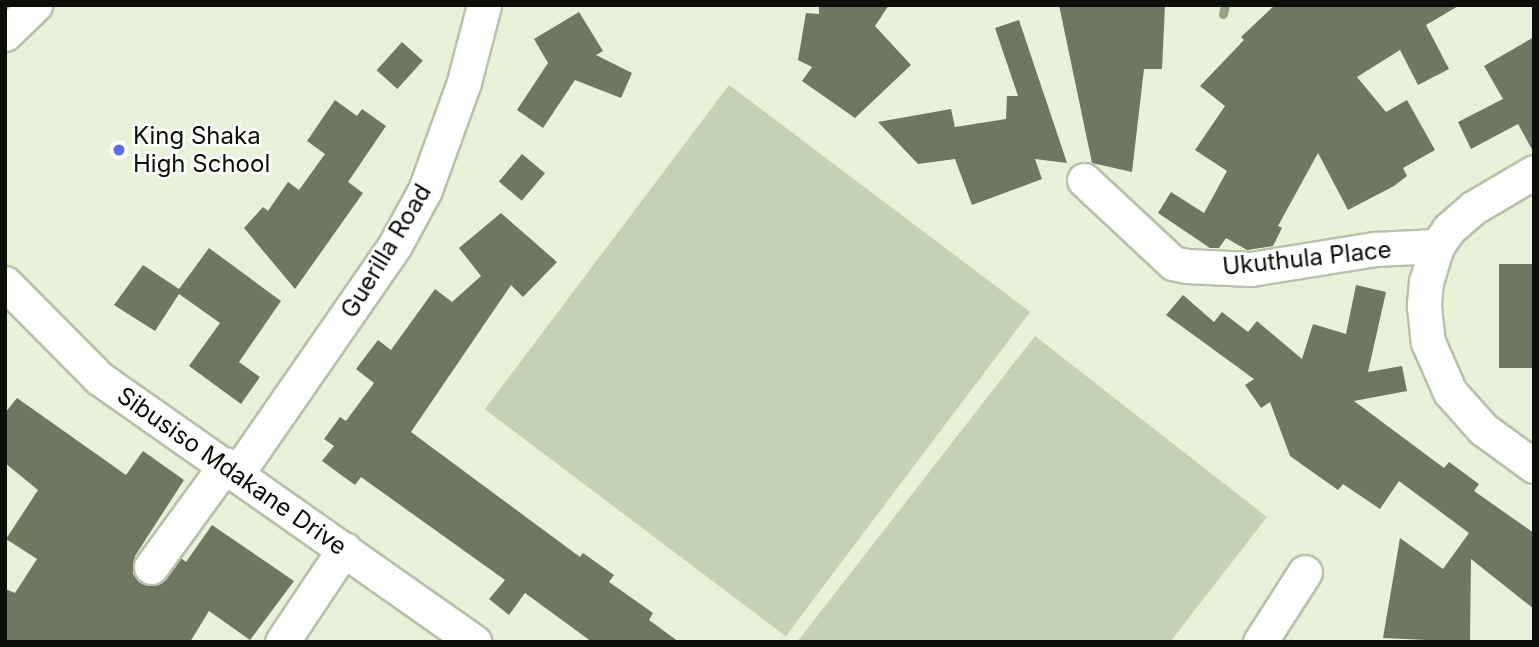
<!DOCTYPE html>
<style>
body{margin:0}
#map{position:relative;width:1539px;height:647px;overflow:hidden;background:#e8f2d9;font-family:Inter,sans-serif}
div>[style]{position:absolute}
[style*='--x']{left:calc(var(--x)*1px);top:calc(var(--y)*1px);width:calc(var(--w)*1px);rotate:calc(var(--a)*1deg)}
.green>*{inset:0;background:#c5d2b1;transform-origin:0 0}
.stream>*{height:9px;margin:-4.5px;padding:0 4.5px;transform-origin:4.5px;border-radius:4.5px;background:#97a482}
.building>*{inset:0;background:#6f7761;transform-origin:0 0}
.roads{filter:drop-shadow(2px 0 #b8c2aa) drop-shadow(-2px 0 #b8c2aa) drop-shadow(0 2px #b8c2aa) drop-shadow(0 -2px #b8c2aa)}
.minor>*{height:33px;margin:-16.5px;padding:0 16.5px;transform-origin:16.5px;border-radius:16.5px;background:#fff}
.dots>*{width:19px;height:19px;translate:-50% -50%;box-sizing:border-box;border:4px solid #fff;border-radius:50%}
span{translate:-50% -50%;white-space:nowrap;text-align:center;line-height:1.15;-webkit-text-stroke:5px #fff;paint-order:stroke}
.poi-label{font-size:24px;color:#0b0e06}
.left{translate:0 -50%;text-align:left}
.street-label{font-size:24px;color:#0b0e06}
.frame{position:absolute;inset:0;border:7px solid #0b0e06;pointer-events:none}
</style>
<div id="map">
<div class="green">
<div style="left:729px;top:85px;width:377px;height:406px;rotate:37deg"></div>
<div style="clip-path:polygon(1035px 336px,1267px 517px,1170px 642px,797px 642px)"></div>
</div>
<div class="stream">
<div style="--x:1223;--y:14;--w:9;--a:-77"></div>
</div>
<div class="building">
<div style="clip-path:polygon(819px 5px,889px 5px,875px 26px,911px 65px,855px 118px,802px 81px,812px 67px,798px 60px,806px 13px,819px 14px)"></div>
<div style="clip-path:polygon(1059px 5px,1165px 5px,1162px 69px,1144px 69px,1132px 172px,1092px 163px)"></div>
<div style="clip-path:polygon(1275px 5px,1460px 5px,1426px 25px,1449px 69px,1418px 85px,1400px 50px,1357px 77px,1386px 112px,1407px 100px,1435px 150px,1403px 168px,1407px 176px,1394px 186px,1348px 210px,1318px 153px,1278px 226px,1282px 228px,1273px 246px,1247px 250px,1226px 238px,1219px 248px,1210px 248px,1158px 213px,1171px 192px,1204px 213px,1227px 171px,1195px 150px,1225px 106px,1200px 86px,1244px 40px,1241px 37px)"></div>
<div style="clip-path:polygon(579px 12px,603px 51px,596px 55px,632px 73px,621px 98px,575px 80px,543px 128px,517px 110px,548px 63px,534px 39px)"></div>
<div style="clip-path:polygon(1019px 20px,1067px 163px,1035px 159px,1042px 179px,972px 205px,955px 159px,918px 164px,878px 122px,951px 109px,955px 127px,1006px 119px,1007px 96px,1018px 96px,995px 28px)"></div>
<div style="clip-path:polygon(1534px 37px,1534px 153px,1518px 124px,1471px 149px,1458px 122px,1503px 99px,1484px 66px)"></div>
<div style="left:402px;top:42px;width:28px;height:38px;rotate:42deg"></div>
<div style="clip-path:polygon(335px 100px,357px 116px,362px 109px,386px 126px,348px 182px,363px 193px,295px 289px,244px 228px,263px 207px,268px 211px,288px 182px,299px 190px,325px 154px,307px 141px)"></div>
<div style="left:522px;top:154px;width:30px;height:36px;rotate:40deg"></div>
<div style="clip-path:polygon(501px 213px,557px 262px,523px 297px,511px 285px,411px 432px,580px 557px,583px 553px,614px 575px,609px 582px,653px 613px,649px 620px,679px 642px,592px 642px,525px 593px,509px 615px,489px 599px,505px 580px,361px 477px,355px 485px,322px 461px,334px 446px,324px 439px,340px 417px,346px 421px,374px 383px,356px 369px,378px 340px,391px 350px,435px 289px,452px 302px,481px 276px,459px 248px)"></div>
<div style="clip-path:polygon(209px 248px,281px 301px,239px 362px,260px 377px,241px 404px,189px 366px,220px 323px,179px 294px,155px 331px,114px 305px,143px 265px,179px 289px)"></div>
<div style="left:1534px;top:264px;width:104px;height:35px;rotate:90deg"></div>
<div style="clip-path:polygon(1356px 285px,1386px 292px,1368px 372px,1402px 366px,1407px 391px,1354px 401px,1444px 468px,1449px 462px,1479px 484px,1474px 491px,1534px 533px,1534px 609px,1471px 559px,1470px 642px,1383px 638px,1400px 538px,1443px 569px,1469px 533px,1399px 481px,1380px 509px,1343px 484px,1338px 490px,1290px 456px,1270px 402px,1261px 408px,1245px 385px,1254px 379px,1166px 315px,1183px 295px,1214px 322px,1222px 312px,1248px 332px,1257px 321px,1302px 359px,1313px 324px,1346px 334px)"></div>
<div style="clip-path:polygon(17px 398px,126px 475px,143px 451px,184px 480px,135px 556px,133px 574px,140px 583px,150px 586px,166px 579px,181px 558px,186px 562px,212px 525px,294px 581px,250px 640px,209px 611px,190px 642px,5px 642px,5px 589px,15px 593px,37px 559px,6px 539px,38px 490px,5px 463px,5px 413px)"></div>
</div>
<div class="roads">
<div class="minor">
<div style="--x:5;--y:34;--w:42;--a:-44"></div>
<div style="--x:1534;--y:172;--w:71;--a:149.5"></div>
<div style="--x:1473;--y:208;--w:32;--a:139"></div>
<div style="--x:1449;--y:229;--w:21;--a:125"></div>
<div style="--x:1437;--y:246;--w:37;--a:107"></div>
<div style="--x:1426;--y:281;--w:25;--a:95"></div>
<div style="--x:1424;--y:306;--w:36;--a:84"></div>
<div style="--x:1428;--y:342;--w:55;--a:66.3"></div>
<div style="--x:1450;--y:392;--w:50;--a:48.3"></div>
<div style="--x:1483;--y:429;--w:63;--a:36"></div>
<div style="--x:1084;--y:180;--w:122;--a:43"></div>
<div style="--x:1173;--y:263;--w:13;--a:13"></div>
<div style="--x:1186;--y:266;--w:65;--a:2.6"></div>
<div style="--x:1251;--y:269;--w:126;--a:-9.2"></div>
<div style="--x:1375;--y:249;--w:62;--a:-2.8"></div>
<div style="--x:5;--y:283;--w:134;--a:45.3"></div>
<div style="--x:99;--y:378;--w:459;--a:35.1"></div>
<div style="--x:238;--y:472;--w:276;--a:-55.3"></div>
<div style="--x:395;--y:245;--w:63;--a:-61.4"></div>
<div style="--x:425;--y:190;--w:115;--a:-70.1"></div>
<div style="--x:464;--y:82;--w:80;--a:-75.4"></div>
<div style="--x:151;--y:567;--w:127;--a:-53.9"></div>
<div style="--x:282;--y:642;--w:112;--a:-56.3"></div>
<div style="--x:1260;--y:642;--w:83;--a:-57.3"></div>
</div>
</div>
<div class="dots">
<div style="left:119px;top:150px;background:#5f6ce4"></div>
</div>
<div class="poi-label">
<span class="left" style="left:133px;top:150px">King Shaka<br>High School</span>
</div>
<div class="street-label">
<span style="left:386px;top:251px;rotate:-59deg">Guerilla Road</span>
<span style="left:1307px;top:258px;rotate:-6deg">Ukuthula Place</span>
<span style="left:232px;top:471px;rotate:35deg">Sibusiso Mdakane Drive</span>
</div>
<div class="frame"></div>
</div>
